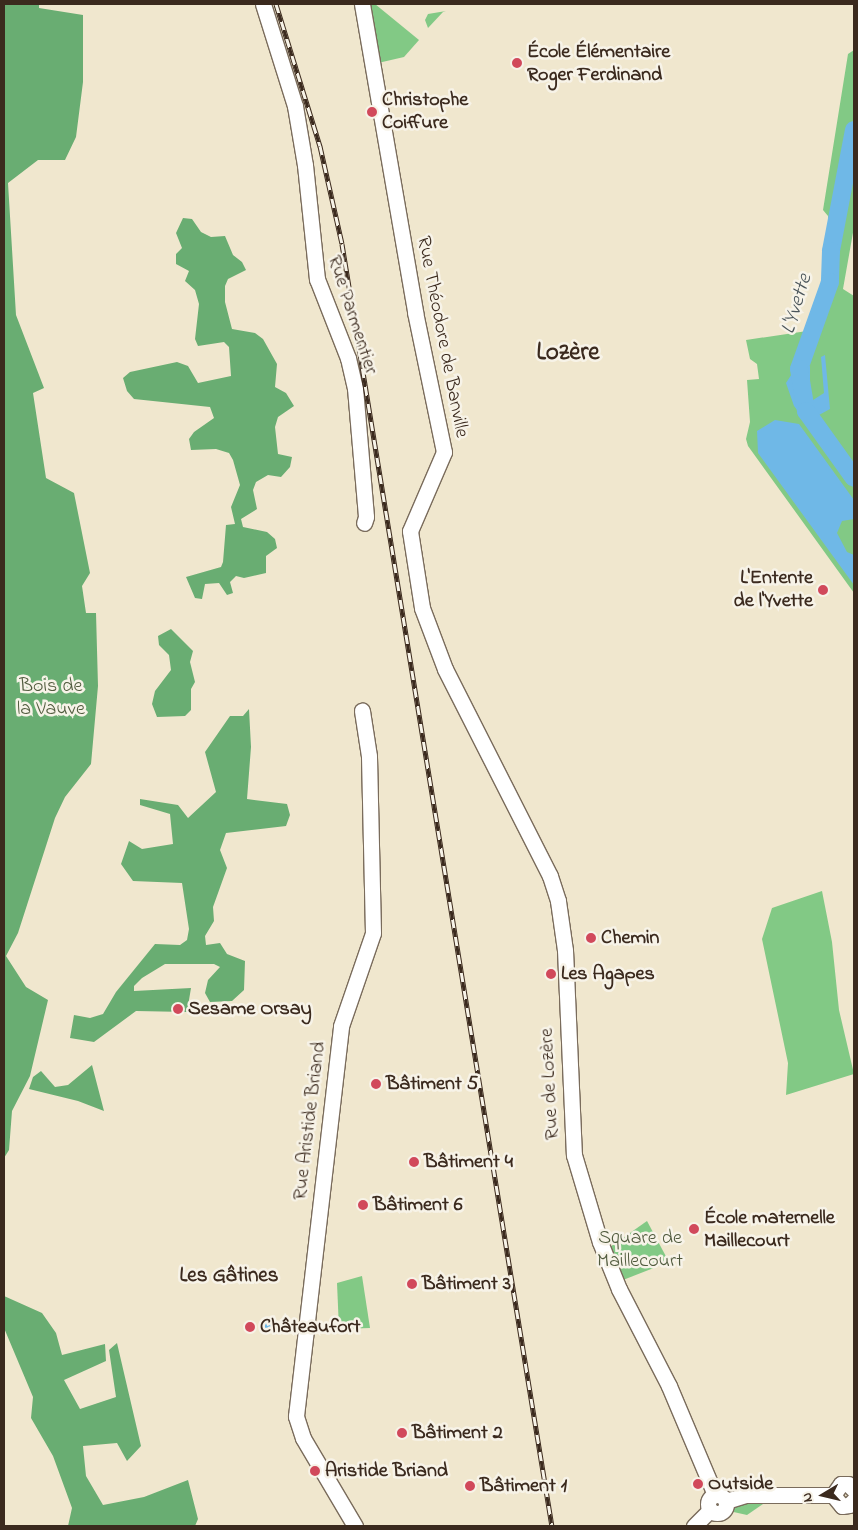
<!DOCTYPE html>
<meta charset="utf-8">
<style>
body{margin:0}
#map{position:relative;width:858px;height:1530px;overflow:hidden;background:#f0e7ce;font-family:"Indie Flower",sans-serif}
div>[style]{position:absolute}
[style*='--x']{left:calc(var(--x)*1px);top:calc(var(--y)*1px);width:calc(var(--w)*1px);rotate:calc(var(--a)*1deg)}
.green>*{inset:0;background:#82c985}
.forest>*{inset:0;background:#69ad72}
.water>*{inset:0;background:#6fb8e7}
.round{border-radius:50%}
.river>*{height:18px;margin:-9px;padding:0 9px;transform-origin:9px;border-radius:9px;background:#6fb8e7}
.roads{filter:drop-shadow(1px 0 #7a6c5c) drop-shadow(-1px 0 #7a6c5c) drop-shadow(0 1px #7a6c5c) drop-shadow(0 -1px #7a6c5c)}
.minor>*{height:15px;margin:-7.5px;padding:0 7.5px;transform-origin:7.5px;border-radius:7.5px;background:#fff}
.minor>.ring{margin:-7.5px;padding:0;box-sizing:content-box;background:none;border:15px solid #fff;border-radius:50%}
.rail>*{height:5px;margin-top:-2.5px;transform-origin:0;background:repeating-linear-gradient(90deg,#f7f3e8 0 9px,#3b2a1e 0 18px);box-sizing:border-box;border-block:1px solid #3b2a1e}
.dots>*{width:14px;height:14px;translate:-50% -50%;box-sizing:border-box;border:2px solid #f7f3e8;border-radius:50%}
span{translate:-50% -50%;white-space:nowrap;text-align:center;line-height:1.15;-webkit-text-stroke:5px #f7f3e8;paint-order:stroke}
.poi-label{font-size:20px;color:#3b2a1e;font-weight:700}
.left{translate:0 -50%;text-align:left}
.right{translate:-100% -50%;text-align:right}
.street-label{font-size:20px;color:#3b2a1e}
.park-label{font-size:20px;color:#505a3d}
.water-label{font-size:21px;color:#4b555a;font-style:italic}
.neighbourhood-label{font-size:21px;color:#3b2a1e;font-weight:700}
.district-label{font-size:25px;color:#3b2a1e;font-weight:700}
.frame{position:absolute;inset:0;border:5px solid #3b2a1e;pointer-events:none}
.north{position:absolute;left:798px;top:1470px;width:50px;height:50px;-webkit-text-stroke:4px #f7f3e8;paint-order:stroke;rotate:261deg;font-size:14px;font-weight:700;line-height:20px;text-align:center;color:#3b2a1e}
.north::after{content:'';display:block;margin:auto;width:18px;height:22px;background:#3b2a1e;clip-path:polygon(50% 0,100% 100%,50% 72%,0 100%)}
</style>
<div id="map">
<div class="green">
<div style="clip-path:polygon(375px 4px,419px 40px,404px 57px,378px 63px,367px 6px)"></div>
<div style="clip-path:polygon(446px 11px,443px 12px,428px 28px,425px 20px,428px 14px)"></div>
<div style="clip-path:polygon(854px 50px,854px 227px,843px 289px,854px 296px,854px 593px,748px 446px,746px 439px,750px 422px,747px 380px,759px 379px,757px 364px,750px 359px,746px 340px,807px 331px,828px 280px,831px 233px,828px 230px,828px 216px,823px 210px,848px 54px)"></div>
<div style="clip-path:polygon(822px 891px,832px 942px,839px 1010px,854px 1074px,786px 1095px,788px 1063px,762px 939px,772px 908px)"></div>
<div style="clip-path:polygon(647px 1221px,669px 1262px,623px 1280px,610px 1247px)"></div>
<div style="clip-path:polygon(362px 1276px,370px 1328px,339px 1329px,337px 1283px)"></div>
<div style="clip-path:polygon(762px 1495px,763px 1504px,747px 1515px,729px 1511px,730px 1504px)"></div>
</div>
<div class="forest">
<div style="clip-path:polygon(4px 4px,39px 4px,39px 8px,83px 15px,83px 82px,76px 137px,65px 160px,38px 160px,8px 183px,16px 315px,44px 388px,33px 393px,46px 478px,74px 493px,90px 573px,82px 586px,86px 613px,96px 613px,98px 686px,91px 764px,65px 797px,55px 818px,18px 933px,6px 956px,26px 987px,48px 1000px,30px 1076px,12px 1111px,9px 1150px,4px 1158px)"></div>
<div style="clip-path:polygon(183px 218px,192px 219px,201px 232px,211px 237px,225px 236px,233px 255px,242px 262px,246px 270px,228px 279px,225px 286px,225px 302px,232px 329px,255px 333px,263px 339px,277px 364px,275px 387px,286px 393px,294px 406px,278px 417px,275px 427px,278px 454px,292px 457px,290px 467px,281px 477px,268px 475px,256px 482px,253px 490px,257px 509px,241px 519px,243px 527px,267px 532px,275px 539px,277px 548px,266px 556px,266px 573px,244px 578px,236px 576px,230px 582px,233px 593px,227px 595px,219px 583px,205px 584px,202px 599px,195px 598px,186px 577px,221px 567px,223px 562px,226px 525px,235px 524px,231px 507px,240px 485px,233px 460px,229px 453px,216px 449px,191px 450px,189px 439px,194px 432px,214px 418px,210px 407px,134px 399px,127px 391px,123px 378px,130px 372px,177px 362px,188px 366px,198px 383px,231px 376px,229px 347px,224px 342px,198px 346px,195px 339px,199px 304px,195px 290px,185px 281px,189px 271px,176px 264px,176px 254px,182px 248px,176px 233px)"></div>
<div style="clip-path:polygon(171px 629px,193px 651px,190px 662px,195px 682px,191px 689px,191px 710px,185px 716px,157px 717px,152px 704px,155px 691px,171px 670px,169px 655px,159px 645px,158px 636px)"></div>
<div style="clip-path:polygon(249px 709px,251px 747px,247px 799px,287px 804px,290px 815px,286px 826px,226px 833px,220px 850px,227px 868px,213px 907px,214px 921px,205px 936px,206px 945px,220px 943px,227px 954px,245px 961px,244px 990px,232px 1001px,210px 1002px,205px 993px,208px 980px,220px 967px,214px 964px,165px 964px,142px 978px,134px 986px,134px 991px,191px 988px,187px 1012px,136px 1011px,94px 1042px,70px 1038px,74px 1015px,90px 1018px,103px 1014px,116px 992px,155px 944px,180px 945px,187px 940px,189px 929px,182px 883px,133px 881px,121px 864px,129px 841px,142px 849px,173px 844px,170px 814px,140px 805px,140px 799px,178px 805px,188px 818px,216px 792px,205px 752px,230px 716px,243px 716px)"></div>
<div style="clip-path:polygon(92px 1065px,104px 1111px,78px 1101px,29px 1089px,33px 1077px,41px 1071px,55px 1087px,68px 1085px)"></div>
<div style="clip-path:polygon(4px 1296px,42px 1313px,56px 1333px,62px 1355px,105px 1344px,106px 1361px,64px 1380px,80px 1409px,116px 1397px,109px 1350px,117px 1343px,141px 1446px,127px 1461px,117px 1443px,83px 1446px,86px 1476px,103px 1505px,144px 1497px,188px 1480px,198px 1519px,195px 1526px,68px 1526px,72px 1508px,53px 1456px,31px 1418px,33px 1397px,4px 1328px)"></div>
</div>
<div class="water">
<div style="clip-path:polygon(825px 355px,830px 409px,819px 415px,824px 423px,822px 436px,817px 435px,794px 406px,786px 383px,795px 369px,810px 366px,810px 402px,824px 393px,821px 357px)"></div>
<div style="clip-path:polygon(775px 420px,799px 424px,854px 500px,854px 519px,842px 521px,837px 533px,847px 552px,854px 555px,854px 585px,758px 453px,757px 431px)"></div>
<div class="round" style="left:259px;top:1319px;width:12px;height:12px"></div>
</div>
<div class="river">
<div style="--x:854;--y:130;--w:123;--a:100.8"></div>
<div style="--x:831;--y:251;--w:31;--a:92"></div>
<div style="--x:830;--y:282;--w:92;--a:109.6"></div>
<div style="--x:799;--y:369;--w:43;--a:80.5"></div>
<div style="--x:806;--y:411;--w:82;--a:54.4"></div>
</div>
<div class="roads">
<div class="minor">
<div style="--x:263;--y:4;--w:107;--a:72.6"></div>
<div style="--x:295;--y:106;--w:60;--a:80.4"></div>
<div style="--x:305;--y:165;--w:115;--a:84"></div>
<div style="--x:317;--y:279;--w:85;--a:68.6"></div>
<div style="--x:348;--y:358;--w:31;--a:77"></div>
<div style="--x:355;--y:388;--w:129;--a:85.1"></div>
<div style="--x:366;--y:517;--w:6;--a:108"></div>
<div style="--x:362;--y:4;--w:313;--a:80.2"></div>
<div style="--x:415;--y:312;--w:143;--a:78.3"></div>
<div style="--x:444;--y:452;--w:86;--a:113.3"></div>
<div style="--x:410;--y:531;--w:78;--a:81.1"></div>
<div style="--x:422;--y:608;--w:65;--a:69.3"></div>
<div style="--x:445;--y:669;--w:232;--a:63.1"></div>
<div style="--x:550;--y:876;--w:26;--a:72"></div>
<div style="--x:558;--y:901;--w:49;--a:81.9"></div>
<div style="--x:565;--y:950;--w:205;--a:87.5"></div>
<div style="--x:574;--y:1155;--w:91;--a:73.4"></div>
<div style="--x:600;--y:1242;--w:51;--a:68"></div>
<div style="--x:619;--y:1289;--w:109;--a:62.7"></div>
<div style="--x:669;--y:1386;--w:118;--a:67.1"></div>
<div style="--x:854;--y:1490;--w:8;--a:-135"></div>
<div style="--x:848;--y:1484;--w:7;--a:180"></div>
<div style="--x:841;--y:1484;--w:14;--a:126"></div>
<div style="--x:833;--y:1495;--w:14;--a:51"></div>
<div style="--x:842;--y:1506;--w:7;--a:-8"></div>
<div style="--x:849;--y:1505;--w:7;--a:-45"></div>
<div class="ring" style="left:708px;top:1495px;width:3px;height:3px"></div>
<div style="--x:726;--y:1501;--w:21;--a:-17"></div>
<div style="--x:746;--y:1495;--w:87;--a:0"></div>
<div style="--x:355;--y:1526;--w:102;--a:-120.6"></div>
<div style="--x:303;--y:1438;--w:23;--a:-108"></div>
<div style="--x:296;--y:1416;--w:393;--a:-83.4"></div>
<div style="--x:341;--y:1026;--w:98;--a:-71"></div>
<div style="--x:373;--y:933;--w:177;--a:-91.3"></div>
<div style="--x:369;--y:756;--w:46;--a:-98.8"></div>
<div style="--x:694;--y:1526;--w:23;--a:-45"></div>
</div>
</div>
<div class="rail">
<div style="--x:276;--y:4;--w:149;--a:72.8"></div>
<div style="--x:320;--y:146;--w:100;--a:77.3"></div>
<div style="--x:342;--y:244;--w:1299;--a:80.7"></div>
</div>
<div class="dots">
<div style="left:517px;top:63px;background:#d1495b"></div>
<div style="left:372px;top:112px;background:#d1495b"></div>
<div style="left:823px;top:590px;background:#d1495b"></div>
<div style="left:591px;top:938px;background:#d1495b"></div>
<div style="left:551px;top:974px;background:#d1495b"></div>
<div style="left:178px;top:1009px;background:#d1495b"></div>
<div style="left:376px;top:1084px;background:#d1495b"></div>
<div style="left:414px;top:1162px;background:#d1495b"></div>
<div style="left:363px;top:1205px;background:#d1495b"></div>
<div style="left:694px;top:1229px;background:#d1495b"></div>
<div style="left:412px;top:1284px;background:#d1495b"></div>
<div style="left:250px;top:1327px;background:#d1495b"></div>
<div style="left:402px;top:1433px;background:#d1495b"></div>
<div style="left:315px;top:1471px;background:#d1495b"></div>
<div style="left:698px;top:1484px;background:#d1495b"></div>
<div style="left:470px;top:1486px;background:#d1495b"></div>
</div>
<div class="poi-label">
<span class="left" style="left:527px;top:64px">École Élémentaire<br>Roger Ferdinand</span>
<span class="left" style="left:382px;top:112px">Christophe<br>Coiffure</span>
<span class="right" style="left:813px;top:590px">L'Entente<br>de l'Yvette</span>
<span class="left" style="left:601px;top:938px">Chemin</span>
<span class="left" style="left:561px;top:974px">Les Agapes</span>
<span class="left" style="left:188px;top:1009px">Sesame Orsay</span>
<span class="left" style="left:386px;top:1084px">Bâtiment 5</span>
<span class="left" style="left:424px;top:1162px">Bâtiment 4</span>
<span class="left" style="left:373px;top:1205px">Bâtiment 6</span>
<span class="left" style="left:704px;top:1230px">École maternelle<br>Maillecourt</span>
<span class="left" style="left:422px;top:1284px">Bâtiment 3</span>
<span class="left" style="left:260px;top:1327px">Châteaufort</span>
<span class="left" style="left:412px;top:1433px">Bâtiment 2</span>
<span class="left" style="left:325px;top:1471px">Aristide Briand</span>
<span class="left" style="left:708px;top:1484px">Outside</span>
<span class="left" style="left:480px;top:1486px">Bâtiment 1</span>
</div>
<div class="street-label">
<span style="left:352px;top:315px;rotate:72deg">Rue Parmentier</span>
<span style="left:442px;top:337px;rotate:79deg">Rue Théodore de Banville</span>
<span style="left:550px;top:1084px;rotate:-93deg">Rue de Lozère</span>
<span style="left:310px;top:1121px;rotate:-83deg">Rue Aristide Briand</span>
</div>
<div class="park-label">
<span style="left:51px;top:698px">Bois de<br>la Vauve</span>
<span style="left:640px;top:1250px">Square de<br>Maillecourt</span>
</div>
<div class="water-label">
<span style="left:797px;top:304px;rotate:-73deg">L'Yvette</span>
</div>
<div class="neighbourhood-label">
<span style="left:229px;top:1276px">Les Gâtines</span>
</div>
<div class="district-label">
<span style="left:568px;top:353px">Lozère</span>
</div>
<div class="frame"></div>
<div class="north">N</div>
</div>
